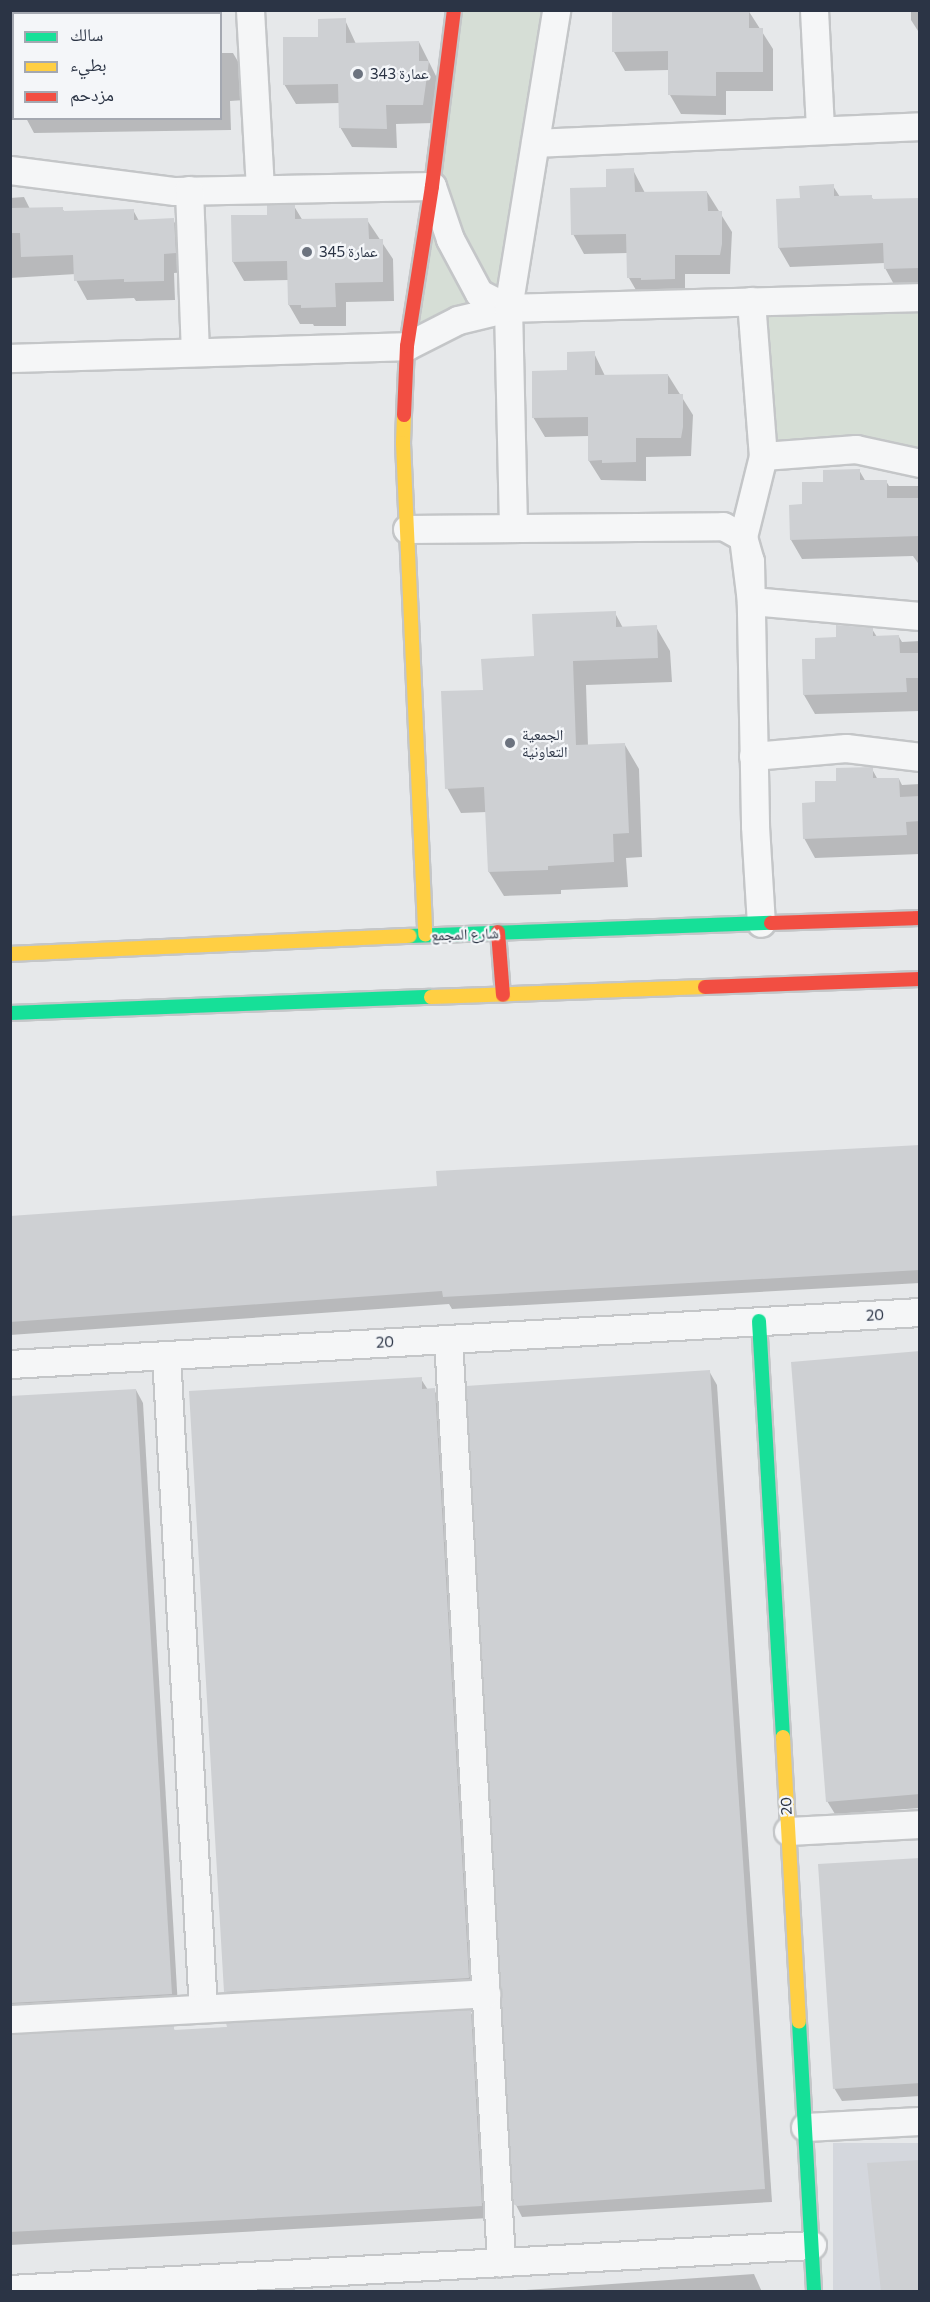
<!DOCTYPE html>
<meta charset="utf-8">
<style>
body{margin:0}
#map{position:relative;width:930px;height:2302px;overflow:hidden;background:#e6e8ea;font-family:Commissioner,"Noto Naskh Arabic",sans-serif}
div>[style]{position:absolute}
[style*='--x']{left:calc(var(--x)*1px);top:calc(var(--y)*1px);width:calc(var(--w)*1px);rotate:calc(var(--a)*1deg)}
.built>*{inset:0;background:#d4d7dd;transform-origin:0 0}
.green>*{inset:0;background:#d6ded6;transform-origin:0 0}
.shadow>*{inset:0;background:#0003;transform-origin:0 0}
.building>*{inset:0;background:#ced0d3}
.roads{filter:drop-shadow(2px 0 #c4c6c8) drop-shadow(-2px 0 #c4c6c8) drop-shadow(0 2px #c4c6c8) drop-shadow(0 -2px #c4c6c8)}
.street>*{height:27px;margin:-13.5px;padding:0 13.5px;transform-origin:13.5px;border-radius:13.5px;background:#f5f6f7}
.fast>*{height:14px;margin:-7px;padding:0 7px;transform-origin:7px;border-radius:7px;background:#16e098}
.slow>*{height:14px;margin:-7px;padding:0 7px;transform-origin:7px;border-radius:7px;background:#ffcf43}
.jam>*{height:14px;margin:-7px;padding:0 7px;transform-origin:7px;border-radius:7px;background:#f24e42}
.dots>*{width:16px;height:16px;translate:-50% -50%;box-sizing:border-box;border:3px solid #f4f6f9;border-radius:50%}
span{translate:-50% -50%;white-space:nowrap;text-align:center;line-height:1.15;-webkit-text-stroke:4.5px #f4f6f9;paint-order:stroke}
.poi-label{font-size:15px;color:#2b3445}
.left{translate:0 -50%;text-align:left}
.street-label{font-size:15px;color:#2b3445}
.frame{position:absolute;inset:0;border:12px solid #2b3445;pointer-events:none}
.legend{position:absolute;left:12px;top:12px;width:210px;height:108px;box-sizing:border-box;background:#f4f6f9;border:2px solid #a4a8b1;margin:0;padding:8px 10px;list-style:none;font-size:18px;color:#2b3445}
.legend li{display:flex;align-items:center;gap:12px;height:30px}
.legend b{width:30px;border:2px solid #a4a8b1}
</style>
<div id="map">
<div class="built">
<div style="left:919px;top:2143px;width:148px;height:86px;rotate:90deg"></div>
</div>
<div class="green">
<div style="clip-path:polygon(454px 11px,556px 11px,508px 308px,407px 346px)"></div>
<div style="left:919px;top:297px;width:166px;height:168px;rotate:90deg"></div>
</div>
<div class="shadow">
<div style="clip-path:polygon(748px 10px,773px 49px,773px 91px,726px 91px,726px 115px,681px 114px,670px 95px,669px 70px,625px 71px,614px 52px)"></div>
<div style="clip-path:polygon(911px 10px,920px 10px,920px 34px,911px 20px)"></div>
<div style="clip-path:polygon(345px 20px,356px 44px,419px 42px,439px 82px,434px 123px,396px 124px,397px 148px,352px 147px,340px 127px,340px 103px,296px 104px,284px 84px,319px 39px)"></div>
<div style="left:10px;top:48px;width:4px;height:69px"></div>
<div style="clip-path:polygon(220px 53px,233px 53px,244px 72px,245px 100px,230px 101px,231px 130px,34px 133px,26px 118px,220px 118px)"></div>
<div style="clip-path:polygon(633px 170px,645px 193px,707px 192px,732px 232px,730px 274px,685px 274px,685px 298px,640px 297px,629px 278px,628px 253px,584px 254px,573px 234px,608px 189px)"></div>
<div style="clip-path:polygon(833px 186px,840px 197px,871px 196px,874px 201px,920px 199px,920px 288px,896px 288px,885px 268px,885px 263px,790px 267px,779px 248px,778px 200px,801px 199px)"></div>
<div style="clip-path:polygon(24px 197px,30px 209px,62px 208px,65px 213px,133px 210px,139px 221px,173px 220px,185px 239px,186px 272px,174px 273px,175px 300px,136px 301px,134px 298px,87px 300px,76px 280px,76px 274px,10px 278px,10px 198px)"></div>
<div style="clip-path:polygon(294px 206px,303px 221px,367px 220px,393px 259px,394px 301px,346px 302px,346px 326px,314px 326px,313px 324px,300px 324px,289px 305px,289px 280px,244px 281px,233px 262px,233px 217px,269px 216px)"></div>
<div style="clip-path:polygon(594px 353px,605px 376px,668px 375px,693px 415px,691px 456px,646px 457px,646px 481px,601px 480px,589px 461px,589px 436px,545px 437px,533px 417px,569px 372px)"></div>
<div style="clip-path:polygon(859px 470px,866px 482px,886px 481px,889px 486px,920px 486px,920px 566px,913px 556px,802px 559px,791px 540px,790px 506px,804px 506px,825px 484px)"></div>
<div style="clip-path:polygon(615px 613px,623px 628px,656px 627px,670px 651px,672px 682px,586px 685px,588px 746px,625px 745px,639px 769px,642px 857px,626px 858px,628px 887px,561px 890px,561px 894px,504px 896px,489px 872px,487px 812px,461px 813px,447px 788px,484px 691px,535px 658px)"></div>
<div style="clip-path:polygon(872px 629px,877px 637px,899px 637px,902px 642px,920px 641px,920px 711px,815px 714px,804px 695px,817px 660px,838px 639px)"></div>
<div style="clip-path:polygon(872px 769px,878px 780px,899px 779px,902px 785px,920px 784px,920px 854px,815px 858px,804px 838px,817px 804px,838px 782px)"></div>
<div style="clip-path:polygon(920px 1146px,920px 1283px,452px 1309px,449px 1304px,10px 1335px,10px 1218px,438px 1188px)"></div>
<div style="clip-path:polygon(920px 1353px,920px 1808px,835px 1814px,827px 1801px)"></div>
<div style="clip-path:polygon(709px 1371px,717px 1385px,772px 2202px,522px 2217px,515px 2203px)"></div>
<div style="clip-path:polygon(421px 1379px,428px 1390px,434px 1390px,442px 1403px,476px 1991px,233px 2004px,226px 1991px)"></div>
<div style="clip-path:polygon(136px 1390px,143px 1403px,178px 2007px,10px 2018px,10px 1397px)"></div>
<div style="clip-path:polygon(920px 1859px,920px 2096px,842px 2101px,834px 2088px)"></div>
<div style="clip-path:polygon(470px 2011px,477px 2024px,489px 2218px,10px 2245px,10px 2036px,173px 2027px,175px 2031px)"></div>
<div style="clip-path:polygon(754px 2274px,762px 2292px,498px 2292px)"></div>
</div>
<div class="building">
<div style="clip-path:polygon(612px 10px,749px 10px,749px 28px,763px 28px,763px 72px,716px 72px,716px 96px,668px 95px,668px 51px,612px 52px)"></div>
<div style="clip-path:polygon(346px 18px,346px 43px,419px 41px,419px 61px,429px 61px,423px 105px,386px 105px,387px 129px,339px 128px,338px 84px,283px 85px,283px 37px,318px 37px,318px 19px)"></div>
<div style="clip-path:polygon(634px 168px,635px 192px,707px 191px,708px 211px,722px 211px,722px 244px,720px 255px,675px 255px,675px 279px,641px 280px,641px 278px,627px 278px,626px 234px,571px 235px,570px 188px,606px 187px,606px 169px)"></div>
<div style="clip-path:polygon(834px 184px,834px 196px,872px 195px,872px 199px,920px 198px,920px 268px,884px 269px,883px 243px,778px 248px,776px 199px,800px 198px,799px 186px)"></div>
<div style="clip-path:polygon(295px 204px,295px 219px,368px 218px,369px 239px,383px 239px,383px 282px,335px 283px,336px 307px,301px 308px,301px 305px,288px 305px,287px 261px,232px 262px,231px 215px,267px 215px,267px 205px)"></div>
<div style="clip-path:polygon(63px 207px,63px 211px,134px 209px,134px 220px,174px 218px,176px 253px,164px 254px,164px 281px,124px 282px,124px 279px,74px 281px,73px 255px,21px 257px,20px 233px,10px 233px,10px 208px)"></div>
<div style="clip-path:polygon(595px 351px,595px 375px,668px 374px,668px 394px,683px 394px,683px 427px,681px 438px,636px 438px,636px 462px,602px 463px,602px 460px,588px 461px,588px 417px,532px 418px,532px 371px,567px 370px,567px 352px)"></div>
<div style="clip-path:polygon(860px 469px,860px 480px,887px 480px,887px 498px,920px 498px,920px 536px,790px 540px,789px 505px,802px 504px,802px 482px,823px 482px,823px 470px)"></div>
<div style="clip-path:polygon(616px 611px,616px 627px,657px 625px,658px 658px,573px 661px,576px 745px,625px 743px,629px 833px,613px 834px,614px 862px,548px 866px,548px 870px,488px 872px,484px 787px,445px 789px,441px 691px,483px 690px,481px 659px,534px 656px,532px 614px)"></div>
<div style="clip-path:polygon(836px 625px,873px 628px,873px 636px,899px 635px,900px 653px,920px 653px,920px 678px,906px 678px,907px 692px,803px 695px,802px 659px,815px 659px,815px 638px,836px 637px)"></div>
<div style="clip-path:polygon(873px 767px,873px 778px,899px 778px,900px 797px,920px 796px,920px 821px,906px 822px,907px 835px,803px 839px,802px 803px,815px 802px,815px 781px,836px 781px,836px 768px)"></div>
<div style="clip-path:polygon(920px 1145px,920px 1270px,443px 1297px,442px 1291px,10px 1322px,10px 1216px,437px 1186px,436px 1171px)"></div>
<div style="clip-path:polygon(920px 1351px,920px 1794px,826px 1802px,791px 1362px)"></div>
<div style="clip-path:polygon(710px 1370px,765px 2189px,517px 2206px,513px 2204px,466px 1386px)"></div>
<div style="clip-path:polygon(422px 1377px,422px 1389px,435px 1388px,469px 1978px,224px 1992px,189px 1391px)"></div>
<div style="clip-path:polygon(136px 1389px,172px 1994px,10px 2003px,10px 1396px)"></div>
<div style="clip-path:polygon(920px 1858px,920px 2083px,833px 2089px,818px 1864px)"></div>
<div style="clip-path:polygon(471px 2010px,482px 2206px,10px 2232px,10px 2035px,174px 2026px,174px 2030px,227px 2027px,226px 2023px)"></div>
<div style="clip-path:polygon(920px 2160px,920px 2292px,881px 2292px,867px 2163px)"></div>
</div>
<div class="roads">
<div class="street">
<div style="--x:250;--y:10;--w:179;--a:86.8"></div>
<div style="--x:814;--y:10;--w:120;--a:87.1"></div>
<div style="--x:535;--y:143;--w:385;--a:-2.5"></div>
<div style="--x:10;--y:170;--w:166;--a:7.3"></div>
<div style="--x:175;--y:191;--w:257;--a:-1.1"></div>
<div style="--x:432;--y:186;--w:56;--a:71.2"></div>
<div style="--x:450;--y:239;--w:61;--a:61.8"></div>
<div style="--x:479;--y:293;--w:33;--a:27"></div>
<div style="--x:189;--y:190;--w:162;--a:87.9"></div>
<div style="--x:751;--y:301;--w:155;--a:85.6"></div>
<div style="--x:10;--y:358;--w:397;--a:-1.7"></div>
<div style="--x:407;--y:346;--w:57;--a:-27"></div>
<div style="--x:458;--y:320;--w:51;--a:-13.5"></div>
<div style="--x:508;--y:308;--w:412;--a:-1.5"></div>
<div style="--x:920;--y:463;--w:66;--a:-167.7"></div>
<div style="--x:856;--y:449;--w:93;--a:175.7"></div>
<div style="--x:763;--y:456;--w:83;--a:103.9"></div>
<div style="--x:743;--y:537;--w:64;--a:82.9"></div>
<div style="--x:751;--y:601;--w:170;--a:5.1"></div>
<div style="--x:513;--y:527;--w:219;--a:-91.3"></div>
<div style="--x:508;--y:308;--w:302;--a:-80.8"></div>
<div style="--x:407;--y:529;--w:316;--a:-0.5"></div>
<div style="--x:723;--y:526;--w:23;--a:29"></div>
<div style="--x:743;--y:537;--w:25;--a:74"></div>
<div style="--x:750;--y:561;--w:265;--a:88.9"></div>
<div style="--x:755;--y:826;--w:97;--a:86.5"></div>
<div style="--x:753;--y:756;--w:93;--a:-4.9"></div>
<div style="--x:846;--y:748;--w:75;--a:6.9"></div>
<div style="--x:448;--y:1339;--w:925;--a:86.71"></div>
<div style="--x:166;--y:1355;--w:654;--a:86.76"></div>
<div style="--x:10;--y:1364;--w:911;--a:-3.27"></div>
<div style="--x:788;--y:1831;--w:132;--a:-3"></div>
<div style="--x:10;--y:2019;--w:477;--a:-3.1"></div>
<div style="--x:805;--y:2127;--w:115;--a:-3"></div>
<div style="--x:10;--y:2289;--w:803;--a:-3.14"></div>
</div>
<div class="fast">
<div style="--x:410;--y:936;--w:361;--a:-2.1"></div>
<div style="--x:10;--y:1013;--w:421;--a:-2.2"></div>
<div style="--x:759;--y:1321;--w:417;--a:86.7"></div>
<div style="--x:799;--y:2022;--w:270;--a:86.8"></div>
</div>
<div class="slow">
<div style="--x:404;--y:415;--w:28;--a:92"></div>
<div style="--x:403;--y:443;--w:492;--a:87.4"></div>
<div style="--x:10;--y:954;--w:400;--a:-2.6"></div>
<div style="--x:431;--y:997;--w:274;--a:-2.1"></div>
<div style="--x:783;--y:1737;--w:285;--a:86.8"></div>
</div>
<div class="jam">
<div style="--x:404;--y:415;--w:69;--a:-87.5"></div>
<div style="--x:407;--y:346;--w:162;--a:-81.1"></div>
<div style="--x:432;--y:186;--w:177;--a:-82.9"></div>
<div style="--x:771;--y:923;--w:149;--a:-1.9"></div>
<div style="--x:498;--y:932;--w:63;--a:85.5"></div>
<div style="--x:705;--y:987;--w:215;--a:-2.1"></div>
</div>
</div>
<div class="dots">
<div style="left:358px;top:74px;background:#6c737f"></div>
<div style="left:307px;top:252px;background:#6c737f"></div>
<div style="left:510px;top:743px;background:#6c737f"></div>
</div>
<div class="poi-label">
<span class="left" style="left:370px;top:74px">عمارة 343</span>
<span class="left" style="left:319px;top:252px">عمارة 345</span>
<span class="left" style="left:522px;top:743px">الجمعية<br>التعاونية</span>
</div>
<div class="street-label">
<span style="left:465px;top:934px;rotate:-2deg">شارع المجمع</span>
<span style="left:875px;top:1315px;rotate:-3deg">20</span>
<span style="left:385px;top:1342px;rotate:-3deg">20</span>
<span style="left:786px;top:1806px;rotate:-93deg">20</span>
</div>
<div class="frame"></div>
<ul class="legend">
<li><b style="height:8px;background:#16e098"></b>سالك</li>
<li><b style="height:8px;background:#ffcf43"></b>بطيء</li>
<li><b style="height:8px;background:#f24e42"></b>مزدحم</li>
</ul>
</div>
